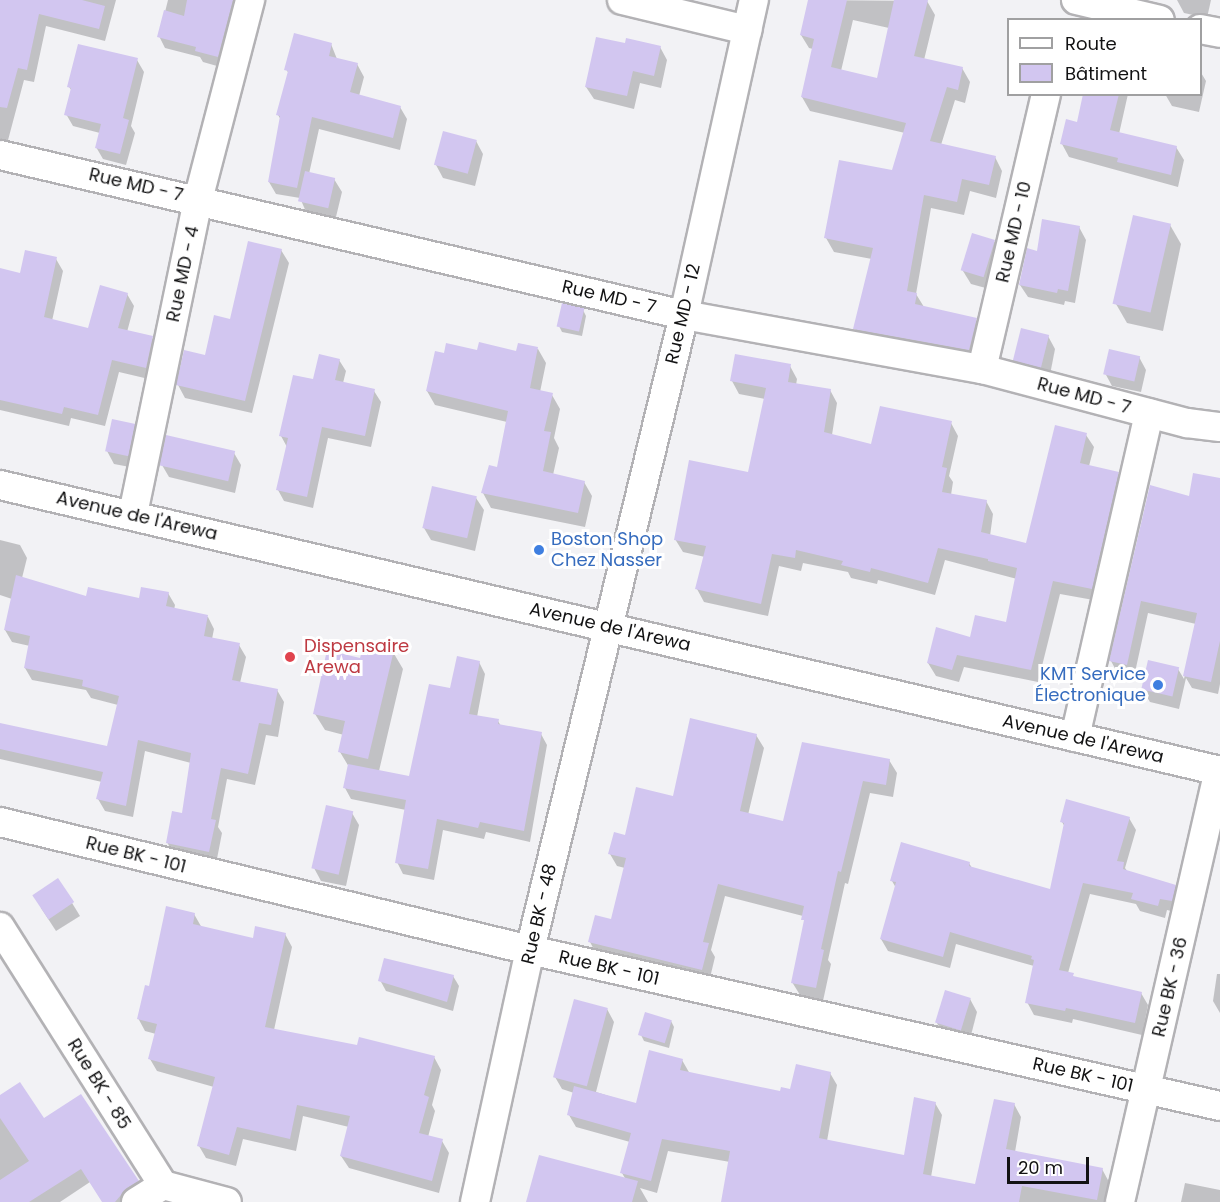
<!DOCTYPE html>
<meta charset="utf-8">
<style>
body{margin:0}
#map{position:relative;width:1220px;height:1202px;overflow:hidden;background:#f2f2f5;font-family:Poppins,sans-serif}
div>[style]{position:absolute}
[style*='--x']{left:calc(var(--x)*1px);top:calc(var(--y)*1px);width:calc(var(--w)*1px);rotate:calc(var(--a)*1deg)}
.shadow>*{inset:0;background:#0003}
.building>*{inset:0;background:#d2c6f0;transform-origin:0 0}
.roads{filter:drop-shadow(2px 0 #b3b2b5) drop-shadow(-2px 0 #b3b2b5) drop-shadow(0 2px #b3b2b5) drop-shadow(0 -2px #b3b2b5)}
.minor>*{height:28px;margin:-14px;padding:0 14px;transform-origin:14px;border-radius:14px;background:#fff}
.dots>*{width:16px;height:16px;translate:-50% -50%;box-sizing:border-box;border:3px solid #fff;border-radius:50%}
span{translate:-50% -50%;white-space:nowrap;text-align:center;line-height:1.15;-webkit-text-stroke:6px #fff;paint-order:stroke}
.street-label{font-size:18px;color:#121213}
.shop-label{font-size:18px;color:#366cbe}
.left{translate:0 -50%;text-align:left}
.right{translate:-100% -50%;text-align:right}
.health-label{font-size:18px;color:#be3a42}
.legend{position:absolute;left:1007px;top:18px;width:195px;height:78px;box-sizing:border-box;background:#fff;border:2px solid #a0a0a1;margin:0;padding:8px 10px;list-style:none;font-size:18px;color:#121213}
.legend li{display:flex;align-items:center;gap:12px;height:30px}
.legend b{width:30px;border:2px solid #a0a0a1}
.scale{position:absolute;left:1007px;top:1157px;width:82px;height:27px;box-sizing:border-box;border:3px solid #121213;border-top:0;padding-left:8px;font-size:18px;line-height:21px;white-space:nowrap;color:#121213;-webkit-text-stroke:4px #fff;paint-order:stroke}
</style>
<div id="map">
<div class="shadow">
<div style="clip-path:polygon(0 0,116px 0,105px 41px,46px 26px,34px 82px,24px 80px,7px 144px,0 142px)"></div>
<div style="clip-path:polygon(168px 0,244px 0,224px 68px,203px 62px,200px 57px,165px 48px,159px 36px)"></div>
<div style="clip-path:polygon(evenodd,809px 0,927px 1px,935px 15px,924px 60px,962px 68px,970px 82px,965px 103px,955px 100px,941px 145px,995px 157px,1002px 171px,996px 198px,970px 191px,964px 215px,931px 208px,916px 294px,924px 307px,976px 320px,984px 333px,977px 363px,863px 342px,855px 329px,872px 259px,834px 252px,826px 238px,893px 172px,905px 133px,810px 111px,802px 97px,813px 49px,809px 48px,801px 35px,809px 0,853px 20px,889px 28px,878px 80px,841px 71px,853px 20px)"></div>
<div style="clip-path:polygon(1177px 0,1211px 0,1207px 18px,1184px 13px)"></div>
<div style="clip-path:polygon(331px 44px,337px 59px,357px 64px,364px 77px,359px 96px,400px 107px,407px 119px,400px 150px,319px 129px,309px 174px,334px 179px,342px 192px,335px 221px,307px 214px,300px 198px,276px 194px,269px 182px,281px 120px,278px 115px,289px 74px,286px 69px)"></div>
<div style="clip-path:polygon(626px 45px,660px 47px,667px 60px,661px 88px,640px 83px,634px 109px,594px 99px,586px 87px)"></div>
<div style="clip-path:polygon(137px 60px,144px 72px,131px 126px,135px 133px,126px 165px,103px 159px,96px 147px,100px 133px,73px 126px,66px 114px,72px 91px,69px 87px)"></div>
<div style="clip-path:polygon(1200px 71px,1206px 81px,1199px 112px,1172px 106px,1165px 94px,1200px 94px)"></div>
<div style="clip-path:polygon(1085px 94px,1128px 94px,1119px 134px,1176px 147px,1184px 160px,1178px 187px,1069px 157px,1062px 144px,1078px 123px)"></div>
<div style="clip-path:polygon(476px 141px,483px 154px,475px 186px,443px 178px,436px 165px)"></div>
<div style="clip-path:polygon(1170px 225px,1181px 244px,1163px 331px,1127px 323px,1116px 304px)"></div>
<div style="clip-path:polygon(1079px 227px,1086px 240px,1075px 303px,1065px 301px,1064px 305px,1028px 297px,1020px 285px,1038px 253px)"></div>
<div style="clip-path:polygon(994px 241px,1002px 254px,993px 290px,971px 284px,963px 271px)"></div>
<div style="clip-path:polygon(281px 250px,289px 263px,252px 413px,185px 398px,178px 385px,206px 356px)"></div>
<div style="clip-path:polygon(56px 259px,63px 271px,52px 321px,89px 330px,127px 294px,134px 306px,127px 332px,152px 338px,159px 350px,153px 380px,119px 372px,105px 426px,71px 418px,69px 426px,0 410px,0 269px,21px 275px)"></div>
<div style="clip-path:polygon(583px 310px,586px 316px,582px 336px,562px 332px,559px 326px)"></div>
<div style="clip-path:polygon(1048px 336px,1055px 349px,1049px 380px,1024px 373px,1017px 360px)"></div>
<div style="clip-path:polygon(538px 349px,546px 363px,540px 392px,552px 395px,560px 409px,554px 438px,559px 448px,553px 475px,584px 482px,592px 496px,585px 527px,491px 508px,483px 493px,498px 469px,507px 422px,435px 405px,427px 391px,445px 355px,517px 353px)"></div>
<div style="clip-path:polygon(1139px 357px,1146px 370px,1141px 392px,1112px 386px,1105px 373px)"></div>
<div style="clip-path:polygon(339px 360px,346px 371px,343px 383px,374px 391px,381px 402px,371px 447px,328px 438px,313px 508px,284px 501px,278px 490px,287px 447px,281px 436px,314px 381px)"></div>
<div style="clip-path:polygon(790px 366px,797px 379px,796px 385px,830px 390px,837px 403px,832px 435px,872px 446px,951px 423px,958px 436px,949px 476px,953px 482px,951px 495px,986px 501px,993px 514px,990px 536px,1027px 545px,1086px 435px,1094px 447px,1089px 466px,1118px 474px,1125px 487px,1099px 601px,1060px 594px,1038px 682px,964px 667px,959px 682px,936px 676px,928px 663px,972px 639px,1007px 624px,1017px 579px,945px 560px,935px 595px,878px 580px,877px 584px,851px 578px,848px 572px,803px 563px,801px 571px,779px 566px,768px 616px,704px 602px,697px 589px,705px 557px,683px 552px,675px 539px,749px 474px,765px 399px,739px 394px,732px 381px)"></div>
<div style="clip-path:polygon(134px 426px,141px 438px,135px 468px,114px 464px,107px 451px)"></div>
<div style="clip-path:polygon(234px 453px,241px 465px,235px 493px,169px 477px,162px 465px)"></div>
<div style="clip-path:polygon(1220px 479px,1220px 684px,1218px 694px,1192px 688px,1186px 678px,1179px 709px,1150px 702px,1142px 689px,1178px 669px,1184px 679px,1196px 624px,1148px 613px,1134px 677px,1118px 674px,1111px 661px,1190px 498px)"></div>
<div style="clip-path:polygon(476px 498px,484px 510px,475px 551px,431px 540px,424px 528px)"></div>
<div style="clip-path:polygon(0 540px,20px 545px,27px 558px,22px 578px,87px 598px,140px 599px,168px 593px,175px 605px,174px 610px,208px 617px,214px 629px,212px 639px,239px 645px,246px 657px,240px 683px,277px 690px,284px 702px,278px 737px,266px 735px,255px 785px,227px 779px,218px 827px,222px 833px,216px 864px,174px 855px,167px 842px,183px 815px,191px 763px,145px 751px,133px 817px,105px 811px,98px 799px,102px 782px,0 759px,0 724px,108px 747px,118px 705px,91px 698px,86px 690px,32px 680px,25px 668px,30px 646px,12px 642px,5px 630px,12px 599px,0 595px)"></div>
<div style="clip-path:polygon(393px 652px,403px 669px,379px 771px,410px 777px,451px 690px,479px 662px,485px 674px,477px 717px,498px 721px,501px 726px,541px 734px,547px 745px,530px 842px,486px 832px,484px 839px,443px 830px,434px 880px,403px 874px,397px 862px,406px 810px,351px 799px,345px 788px,349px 767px,340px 752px,344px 735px,325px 730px,315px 714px,362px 660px)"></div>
<div style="clip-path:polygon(756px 735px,764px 748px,748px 815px,784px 823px,889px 760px,897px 773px,893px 797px,870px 793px,848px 884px,845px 883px,828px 960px,831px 964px,823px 1001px,800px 995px,792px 982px,805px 923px,803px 916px,725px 896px,711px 950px,715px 957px,709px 982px,597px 955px,590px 942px,612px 921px,625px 868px,617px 866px,610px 854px,674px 798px)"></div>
<div style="clip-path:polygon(352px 813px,359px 825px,346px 886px,321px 881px,314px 868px)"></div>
<div style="clip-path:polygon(1129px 818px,1136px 830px,1125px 868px,1128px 872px,1175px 886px,1182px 898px,1179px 913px,1167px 910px,1165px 918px,1140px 911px,1136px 904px,1090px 894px,1068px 973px,1075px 978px,1141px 993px,1148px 1005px,1142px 1035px,1073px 1019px,1072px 1023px,1034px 1015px,1027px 1002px,1034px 966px,956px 944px,950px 968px,888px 951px,881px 939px,896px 888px,892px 881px,969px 863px,972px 868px,1052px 891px,1065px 827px,1062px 822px)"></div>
<div style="clip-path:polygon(58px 880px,80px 916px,56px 931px,41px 908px)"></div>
<div style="clip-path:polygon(194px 914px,202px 928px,254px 940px,285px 934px,292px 947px,274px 1030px,358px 1047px,434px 1057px,441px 1070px,432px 1105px,435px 1111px,428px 1137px,442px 1141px,449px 1153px,439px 1193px,349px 1168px,341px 1156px,349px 1127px,303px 1116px,296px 1151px,243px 1139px,236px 1166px,206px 1158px,199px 1146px,214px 1087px,157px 1071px,150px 1059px,156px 1034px,145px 1031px,138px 1018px,150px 988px)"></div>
<div style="clip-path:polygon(1217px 974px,1220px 974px,1220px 1013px,1213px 1001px)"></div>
<div style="clip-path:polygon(453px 976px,459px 986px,453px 1011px,386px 991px,380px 980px)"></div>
<div style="clip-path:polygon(970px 999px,977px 1012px,969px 1043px,944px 1036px,937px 1023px)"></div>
<div style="clip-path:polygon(607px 1009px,614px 1022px,596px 1092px,637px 1105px,682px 1060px,690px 1074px,781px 1093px,830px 1073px,837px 1085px,827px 1141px,905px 1156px,935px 1103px,942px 1115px,931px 1177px,976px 1186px,1014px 1104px,1021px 1117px,1015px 1152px,1102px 1169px,1109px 1182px,1106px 1202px,723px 1202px,730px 1162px,668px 1151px,657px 1193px,640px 1188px,648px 1202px,528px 1202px,626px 1180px,622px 1173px,630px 1142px,576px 1127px,569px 1115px,574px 1093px,562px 1089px,555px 1077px)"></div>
<div style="clip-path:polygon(671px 1021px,674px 1027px,669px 1048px,644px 1041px,641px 1035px)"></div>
<div style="clip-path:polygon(0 1097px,43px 1120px,137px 1182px,146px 1196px,139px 1202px,103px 1202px,90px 1182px,60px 1202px,0 1202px)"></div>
<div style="clip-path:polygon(1185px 1183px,1220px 1190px,1220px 1202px,1181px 1202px)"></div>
</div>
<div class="building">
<div style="clip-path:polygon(0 0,82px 0,105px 6px,99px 29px,39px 14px,27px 70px,18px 68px,7px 108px,0 107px)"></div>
<div style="clip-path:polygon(187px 0,233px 0,218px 57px,195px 51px,196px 47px,157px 37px,164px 10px,184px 16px)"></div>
<div style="clip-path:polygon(808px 0,847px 0,831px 67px,877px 78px,894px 0,928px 0,914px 56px,963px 67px,958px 90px,947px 87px,930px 141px,996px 156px,989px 185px,962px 179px,957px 202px,924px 195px,907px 291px,917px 293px,915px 304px,977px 318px,969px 350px,853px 329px,873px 248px,824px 238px,839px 160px,892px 170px,906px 123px,801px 97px,814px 39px,800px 35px)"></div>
<div style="clip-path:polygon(294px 33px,332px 43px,329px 56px,358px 63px,350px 92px,401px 106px,393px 138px,312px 117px,297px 188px,268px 182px,280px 116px,276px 115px,288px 71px,284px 70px)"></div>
<div style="clip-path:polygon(596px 37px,625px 43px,626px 38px,661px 46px,654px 76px,633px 71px,627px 96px,585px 87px)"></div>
<div style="clip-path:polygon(78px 44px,138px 58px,123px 118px,129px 120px,120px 154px,95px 148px,101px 124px,64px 115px,71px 88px,67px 87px)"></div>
<div style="clip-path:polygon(1083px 94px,1119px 94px,1110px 130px,1177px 146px,1171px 175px,1117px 162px,1118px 158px,1060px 144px,1066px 119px,1077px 122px)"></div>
<div style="left:443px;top:131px;width:35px;height:35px;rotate:15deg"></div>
<div style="left:305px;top:171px;width:31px;height:31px;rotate:13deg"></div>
<div style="left:1133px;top:215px;width:39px;height:91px;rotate:13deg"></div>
<div style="clip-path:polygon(1042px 219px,1080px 226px,1068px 291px,1058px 289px,1057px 293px,1019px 285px,1027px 248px,1037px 251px)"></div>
<div style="left:972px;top:233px;width:24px;height:39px;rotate:17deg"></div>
<div style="clip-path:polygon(248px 241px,282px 249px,245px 401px,176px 385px,184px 350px,205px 355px,214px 315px,230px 319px)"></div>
<div style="clip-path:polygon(25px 250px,57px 257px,44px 317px,88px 328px,100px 285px,128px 293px,118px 328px,153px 336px,146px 368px,112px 360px,98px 415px,64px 407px,62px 414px,0 400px,0 268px,20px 273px)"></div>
<div style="left:562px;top:303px;width:23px;height:24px;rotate:13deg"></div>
<div style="left:1021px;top:328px;width:29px;height:34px;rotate:14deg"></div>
<div style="clip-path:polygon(479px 342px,516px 351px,518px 343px,538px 347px,530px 388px,553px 393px,544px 431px,551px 432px,543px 471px,585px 481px,578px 513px,481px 493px,489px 465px,497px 467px,508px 411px,426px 391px,435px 351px,444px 353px,446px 343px,477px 350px)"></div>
<div style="left:1109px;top:349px;width:32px;height:26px;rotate:13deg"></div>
<div style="clip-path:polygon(319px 354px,340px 359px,335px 380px,375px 389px,365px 436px,322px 427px,307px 497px,276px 490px,288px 438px,279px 436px,293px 375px,313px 379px)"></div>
<div style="clip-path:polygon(735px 354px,791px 364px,788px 382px,831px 389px,824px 432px,871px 444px,880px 406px,952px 421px,942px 467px,947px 468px,942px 492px,987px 500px,981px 532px,1026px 543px,1055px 425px,1087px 433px,1080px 463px,1119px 472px,1092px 589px,1053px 581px,1031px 670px,957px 655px,952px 670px,927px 663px,936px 627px,970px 637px,975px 615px,1006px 622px,1017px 568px,988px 561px,988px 559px,938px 548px,928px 583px,871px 568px,870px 572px,841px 565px,843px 561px,796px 550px,795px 558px,772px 554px,761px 604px,695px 589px,706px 546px,674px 540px,689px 460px,748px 472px,766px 388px,730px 381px)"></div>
<div style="left:112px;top:419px;width:24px;height:33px;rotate:12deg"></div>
<div style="left:166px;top:435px;width:71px;height:31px;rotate:13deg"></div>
<div style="clip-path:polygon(1193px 473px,1220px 478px,1220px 641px,1211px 682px,1183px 676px,1197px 613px,1141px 601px,1127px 665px,1109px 661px,1150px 485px,1189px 496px)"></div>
<div style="left:432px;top:486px;width:46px;height:43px;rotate:13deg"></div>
<div style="clip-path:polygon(16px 575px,86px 596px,88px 587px,139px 598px,141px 587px,169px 592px,166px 606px,208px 615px,204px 636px,240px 643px,232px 680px,278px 689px,271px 725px,259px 723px,248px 774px,221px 768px,211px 819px,216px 820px,209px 852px,166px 843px,172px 811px,182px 813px,191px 753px,138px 740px,126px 806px,96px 799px,103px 772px,0 749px,0 723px,107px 746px,119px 696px,82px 686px,83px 680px,24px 668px,30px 636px,4px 630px)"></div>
<div style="clip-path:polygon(364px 643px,394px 650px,368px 759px,338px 752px,345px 721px,313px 714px,327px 650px,360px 658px)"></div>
<div style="clip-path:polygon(457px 656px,480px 661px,469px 714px,499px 719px,498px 724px,542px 732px,524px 831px,480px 822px,478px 828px,437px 819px,428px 869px,395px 863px,406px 800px,343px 788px,348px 764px,409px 776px,429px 684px,450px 688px)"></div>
<div style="left:1148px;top:660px;width:32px;height:30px;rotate:13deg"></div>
<div style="clip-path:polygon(690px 718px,757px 734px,740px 811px,783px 821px,802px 742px,890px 759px,886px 785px,863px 781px,841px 872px,838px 871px,821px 949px,824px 950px,816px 988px,791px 983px,804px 920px,801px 920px,804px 906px,718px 884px,703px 942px,709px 943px,702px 970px,588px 942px,595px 915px,611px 919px,626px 858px,608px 854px,614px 832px,625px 835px,636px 787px,673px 796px)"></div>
<div style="clip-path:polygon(1066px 799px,1130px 817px,1117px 861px,1124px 862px,1123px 869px,1176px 885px,1172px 901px,1160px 899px,1158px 906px,1131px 899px,1133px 893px,1083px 883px,1059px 970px,1074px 973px,1073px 976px,1142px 992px,1135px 1023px,1066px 1008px,1065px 1011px,1025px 1003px,1034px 960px,1031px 959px,1032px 956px,950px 932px,943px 957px,880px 939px,896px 882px,890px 881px,901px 842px,970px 862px,969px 866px,1050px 889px,1064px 823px,1060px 822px)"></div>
<div style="left:326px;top:805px;width:28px;height:65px;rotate:13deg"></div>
<div style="left:58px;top:878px;width:29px;height:31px;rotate:56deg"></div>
<div style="clip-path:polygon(166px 906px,195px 913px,193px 924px,253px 938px,255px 926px,286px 933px,265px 1027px,357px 1045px,359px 1037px,435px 1056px,424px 1095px,429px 1097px,419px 1133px,443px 1139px,432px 1181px,340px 1156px,350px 1116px,297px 1105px,290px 1139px,237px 1127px,229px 1155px,197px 1146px,215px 1077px,148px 1059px,157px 1024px,137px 1019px,145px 985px,149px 986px)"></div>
<div style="clip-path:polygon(384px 958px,454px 975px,447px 1002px,378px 981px)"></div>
<div style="left:945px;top:990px;width:27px;height:34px;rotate:17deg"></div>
<div style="left:574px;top:999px;width:35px;height:81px;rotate:15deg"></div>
<div style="left:645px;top:1012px;width:28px;height:24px;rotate:17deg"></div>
<div style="clip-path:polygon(649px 1050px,683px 1059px,680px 1070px,780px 1091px,781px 1087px,790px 1089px,796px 1064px,831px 1072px,819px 1138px,904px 1155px,914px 1097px,936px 1102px,923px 1174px,975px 1184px,994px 1099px,1015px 1103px,1006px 1149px,1103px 1168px,1097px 1200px,1022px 1186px,1019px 1202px,721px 1202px,730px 1151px,662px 1139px,651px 1181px,620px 1173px,631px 1133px,567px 1115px,574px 1086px,636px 1103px)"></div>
<div style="clip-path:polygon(20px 1082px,44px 1118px,81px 1094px,139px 1181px,127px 1188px,115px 1202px,102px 1202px,81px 1169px,29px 1202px,0 1202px,0 1180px,29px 1161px,0 1118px,0 1095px)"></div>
<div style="clip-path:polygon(539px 1155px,638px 1181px,632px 1202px,526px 1202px)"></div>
</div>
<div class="roads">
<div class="minor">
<div style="--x:622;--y:0;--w:129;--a:13.5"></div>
<div style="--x:1076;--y:0;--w:86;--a:13.4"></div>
<div style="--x:1200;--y:29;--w:20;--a:11"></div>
<div style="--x:0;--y:155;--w:702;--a:13.17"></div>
<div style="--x:684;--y:315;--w:303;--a:10.3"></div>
<div style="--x:982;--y:369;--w:212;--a:14.8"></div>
<div style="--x:1187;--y:423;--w:33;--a:7"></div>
<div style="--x:982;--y:369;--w:282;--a:-76.9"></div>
<div style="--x:0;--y:485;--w:1253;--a:13.19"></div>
<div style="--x:133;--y:514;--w:321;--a:-78.3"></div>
<div style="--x:198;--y:200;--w:207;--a:-75.4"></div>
<div style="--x:1075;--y:737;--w:332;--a:-77.1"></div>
<div style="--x:0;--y:822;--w:545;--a:13.58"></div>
<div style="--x:530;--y:950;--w:707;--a:12.74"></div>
<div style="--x:0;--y:927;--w:305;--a:57.7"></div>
<div style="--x:163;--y:1185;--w:66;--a:14.9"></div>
<div style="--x:136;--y:1202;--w:32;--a:-32"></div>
<div style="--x:475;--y:1202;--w:258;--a:-77.7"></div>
<div style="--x:530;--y:950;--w:653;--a:-76.37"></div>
<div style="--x:684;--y:315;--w:323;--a:-77.5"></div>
<div style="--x:1120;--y:1202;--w:442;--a:-77.1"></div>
</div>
</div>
<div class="dots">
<div style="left:539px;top:550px;background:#3f7fe0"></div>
<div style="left:290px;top:657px;background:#e0444e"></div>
<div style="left:1158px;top:685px;background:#3f7fe0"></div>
</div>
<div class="street-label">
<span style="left:136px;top:185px;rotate:13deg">Rue MD - 7</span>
<span style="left:1014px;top:232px;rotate:-77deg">Rue MD - 10</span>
<span style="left:183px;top:274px;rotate:-78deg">Rue MD - 4</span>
<span style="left:609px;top:297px;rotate:13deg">Rue MD - 7</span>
<span style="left:683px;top:314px;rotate:-77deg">Rue MD - 12</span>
<span style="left:1084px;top:396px;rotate:15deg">Rue MD - 7</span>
<span style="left:137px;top:516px;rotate:13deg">Avenue de l'Arewa</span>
<span style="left:610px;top:627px;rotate:13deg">Avenue de l'Arewa</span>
<span style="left:1083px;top:739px;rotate:13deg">Avenue de l'Arewa</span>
<span style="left:136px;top:855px;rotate:14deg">Rue BK - 101</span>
<span style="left:539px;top:914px;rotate:-77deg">Rue BK - 48</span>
<span style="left:609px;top:968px;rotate:13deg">Rue BK - 101</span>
<span style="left:1170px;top:987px;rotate:-77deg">Rue BK - 36</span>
<span style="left:1083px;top:1075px;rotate:13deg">Rue BK - 101</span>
<span style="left:99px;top:1084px;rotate:58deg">Rue BK - 85</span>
</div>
<div class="shop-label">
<span class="left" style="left:551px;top:550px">Boston Shop<br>Chez Nasser</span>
<span class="right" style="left:1146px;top:685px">KMT Service<br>Électronique</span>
</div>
<div class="health-label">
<span class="left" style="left:304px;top:657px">Dispensaire<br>Arewa</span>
</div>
<ul class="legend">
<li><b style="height:8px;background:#fff"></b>Route</li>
<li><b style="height:16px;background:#d2c6f0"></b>Bâtiment</li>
</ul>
<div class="scale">20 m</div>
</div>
